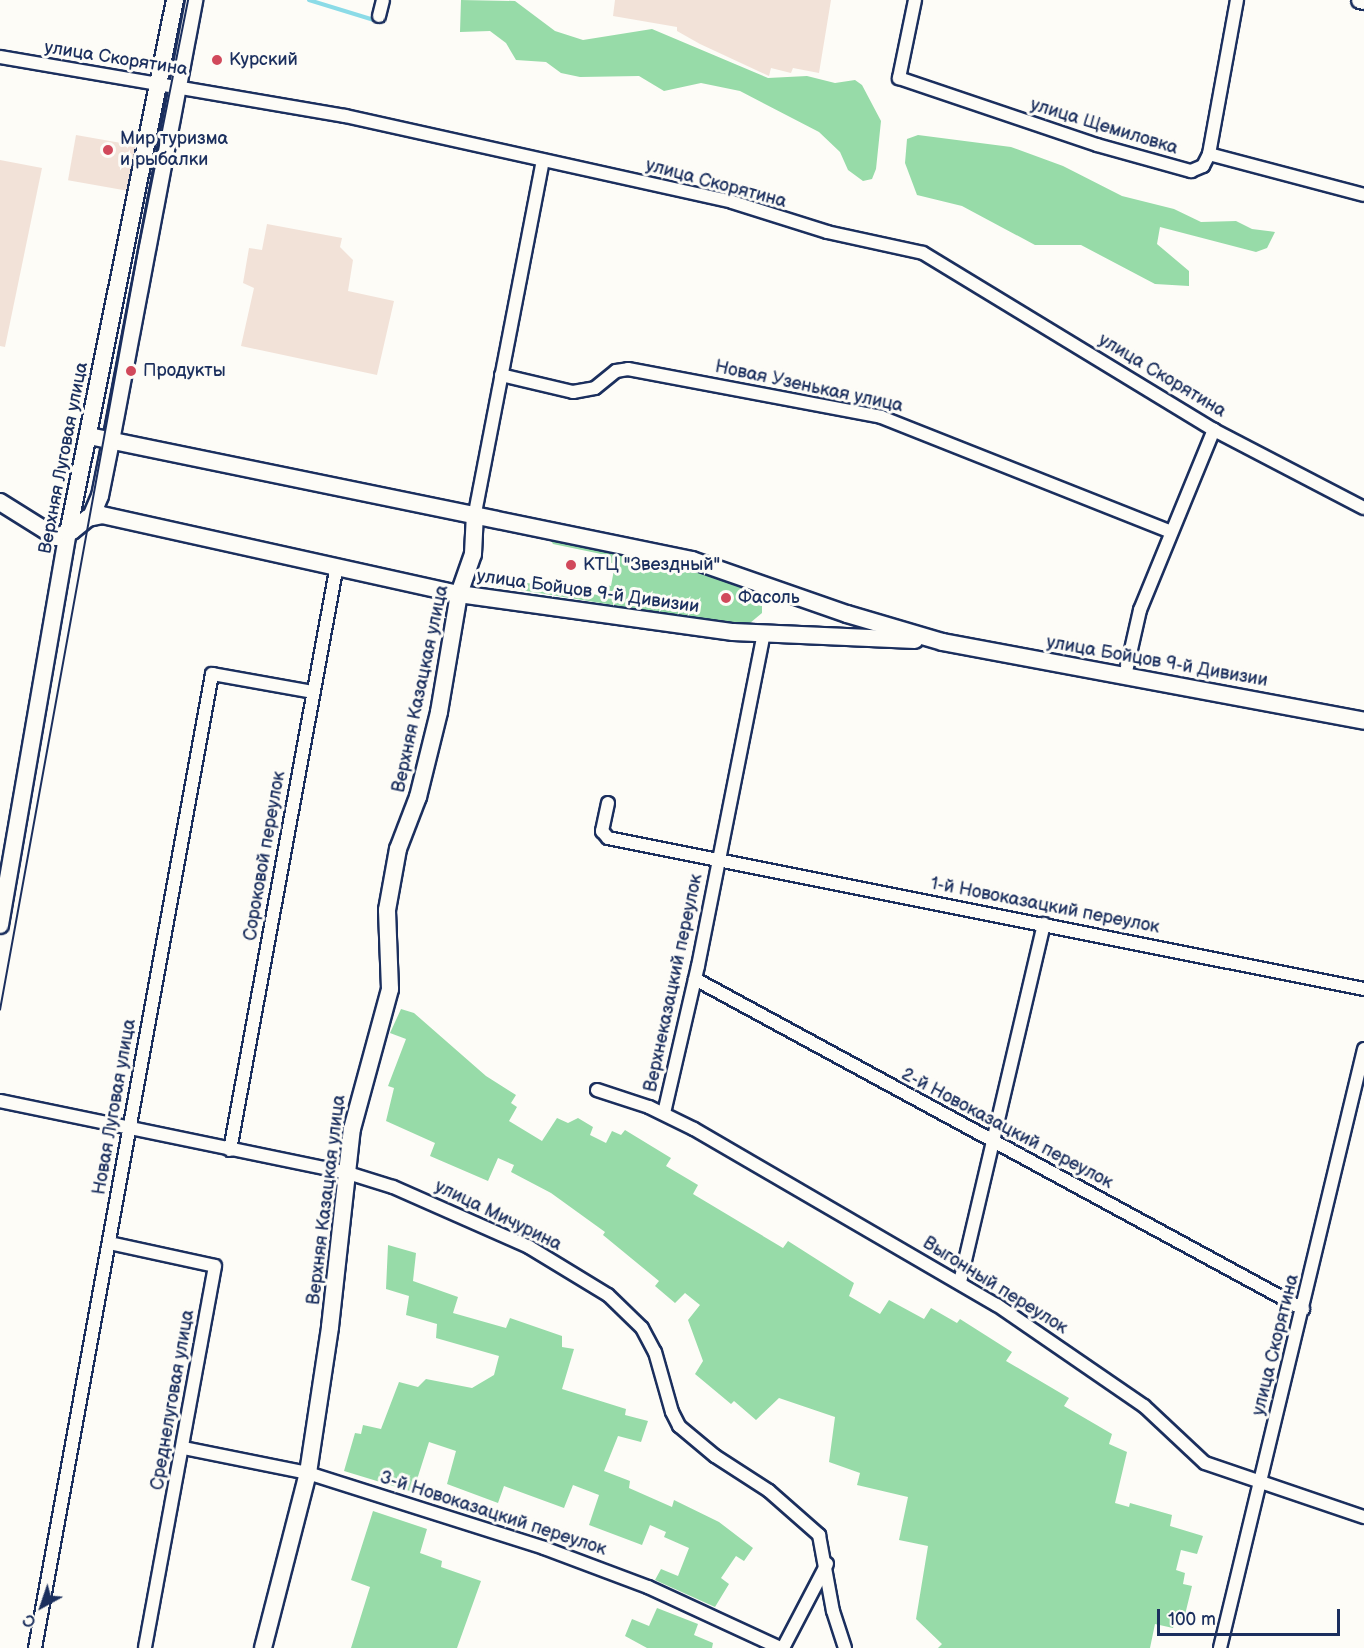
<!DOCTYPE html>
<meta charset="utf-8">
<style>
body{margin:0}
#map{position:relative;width:1364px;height:1648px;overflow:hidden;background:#fdfcf7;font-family:"Balsamiq Sans",sans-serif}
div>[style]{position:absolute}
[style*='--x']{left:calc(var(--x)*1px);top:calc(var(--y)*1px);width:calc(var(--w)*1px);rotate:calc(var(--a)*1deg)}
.built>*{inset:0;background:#f2e2d8;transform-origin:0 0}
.green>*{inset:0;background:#97dba8}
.stream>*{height:4px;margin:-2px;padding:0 2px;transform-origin:2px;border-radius:2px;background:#8bdbe7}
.roads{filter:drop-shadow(2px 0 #1b2f5e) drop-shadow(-2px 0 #1b2f5e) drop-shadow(0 2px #1b2f5e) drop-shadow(0 -2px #1b2f5e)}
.street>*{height:12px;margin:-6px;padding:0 6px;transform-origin:6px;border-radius:6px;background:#fdfcf7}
.secondary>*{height:16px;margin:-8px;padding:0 8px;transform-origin:8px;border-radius:8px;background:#fdfcf7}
.tram>*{height:1.5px;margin:-0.75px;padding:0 0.75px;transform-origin:0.75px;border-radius:0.75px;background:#1b2f5e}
.dots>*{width:16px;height:16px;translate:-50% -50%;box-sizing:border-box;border:3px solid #fdfcf7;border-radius:50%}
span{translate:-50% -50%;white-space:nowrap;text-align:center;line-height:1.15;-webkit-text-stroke:6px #fdfcf7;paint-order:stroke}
.street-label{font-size:18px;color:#1b2f5e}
.poi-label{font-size:18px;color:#1b2f5e}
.left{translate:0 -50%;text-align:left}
.north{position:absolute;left:12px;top:1576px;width:60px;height:60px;-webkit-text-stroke:4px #fdfcf7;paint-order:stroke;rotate:220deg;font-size:16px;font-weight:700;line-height:24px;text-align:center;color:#1b2f5e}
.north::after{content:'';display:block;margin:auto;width:21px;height:27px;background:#1b2f5e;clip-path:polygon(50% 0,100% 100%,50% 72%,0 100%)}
.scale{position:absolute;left:1157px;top:1609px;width:183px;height:27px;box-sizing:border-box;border:3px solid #1b2f5e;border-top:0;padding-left:8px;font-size:18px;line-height:21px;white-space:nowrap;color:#1b2f5e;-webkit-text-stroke:4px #fdfcf7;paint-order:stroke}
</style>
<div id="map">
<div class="built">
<div style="clip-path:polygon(615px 0,831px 0,819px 73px,793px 68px,791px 73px,771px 68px,769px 76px,700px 44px,677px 31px,677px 27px,613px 16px)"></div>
<div style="left:76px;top:135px;width:66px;height:46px;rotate:10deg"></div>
<div style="clip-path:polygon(0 160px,42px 168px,5px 347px,0 346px)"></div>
<div style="clip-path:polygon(267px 224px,342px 238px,340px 247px,353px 260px,348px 291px,394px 301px,377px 375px,241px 346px,254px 288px,243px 283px,249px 248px,262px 250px)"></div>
</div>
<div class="green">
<div style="clip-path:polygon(461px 0,515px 1px,555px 31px,583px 40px,652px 29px,768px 78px,807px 76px,835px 83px,855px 80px,862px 85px,881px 121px,876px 169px,872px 179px,863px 181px,848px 170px,840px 152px,819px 132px,740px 91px,701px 83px,664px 91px,639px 76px,580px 77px,561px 73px,546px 62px,516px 60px,506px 43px,490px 31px,460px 32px)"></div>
<div style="clip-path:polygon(918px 135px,1011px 147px,1063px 166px,1122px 196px,1174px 209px,1201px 222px,1236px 221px,1252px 229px,1275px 232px,1267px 248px,1256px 252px,1160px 227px,1157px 244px,1189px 271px,1189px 286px,1155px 284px,1081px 245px,1035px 245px,962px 206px,917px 195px,905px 163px,907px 139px)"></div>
<div style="clip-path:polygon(548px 536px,690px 566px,762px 592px,762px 613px,750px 623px,731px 624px,483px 584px,491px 577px,598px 595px,600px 584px,611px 586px,615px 564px,605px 561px,606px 555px,553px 544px)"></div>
<div style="clip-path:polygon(401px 1009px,414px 1013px,486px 1076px,516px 1095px,511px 1103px,517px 1107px,509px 1121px,542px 1141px,557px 1118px,568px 1123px,578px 1118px,593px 1127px,590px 1135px,606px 1143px,612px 1131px,621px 1135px,625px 1130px,671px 1158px,666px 1166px,698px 1185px,693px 1194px,783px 1248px,788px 1241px,854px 1283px,849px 1296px,880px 1314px,889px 1300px,924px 1319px,931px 1308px,957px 1323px,960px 1319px,1012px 1352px,1006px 1361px,1069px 1398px,1064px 1406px,1112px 1434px,1109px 1444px,1127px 1452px,1115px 1503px,1129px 1507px,1130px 1503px,1172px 1515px,1170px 1526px,1203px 1536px,1197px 1554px,1181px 1550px,1176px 1570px,1185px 1573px,1183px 1584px,1192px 1586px,1184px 1619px,1176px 1617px,1173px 1628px,1155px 1624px,1150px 1648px,938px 1648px,942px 1644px,916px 1619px,928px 1546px,899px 1540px,908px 1497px,857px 1485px,860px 1473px,829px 1462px,835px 1417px,779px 1398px,756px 1420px,734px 1401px,731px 1404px,695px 1374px,703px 1361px,688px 1320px,700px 1305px,685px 1293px,675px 1303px,655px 1286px,659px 1281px,603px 1235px,605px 1232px,551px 1193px,511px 1172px,514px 1165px,498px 1158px,488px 1181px,430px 1156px,435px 1143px,386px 1121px,394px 1088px,388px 1086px,406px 1039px,390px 1033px)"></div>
<div style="clip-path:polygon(388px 1245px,416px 1253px,413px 1281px,458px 1297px,453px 1313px,506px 1328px,510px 1318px,562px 1336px,562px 1347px,574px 1349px,562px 1389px,626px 1409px,625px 1415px,648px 1421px,641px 1442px,618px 1436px,604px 1471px,630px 1481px,629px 1488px,672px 1507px,674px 1500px,719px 1522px,753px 1548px,744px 1561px,736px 1556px,721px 1578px,729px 1584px,715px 1607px,655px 1580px,661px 1569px,678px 1576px,689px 1548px,664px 1537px,666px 1532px,650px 1525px,642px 1545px,589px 1525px,599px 1495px,573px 1485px,564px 1508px,504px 1486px,498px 1503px,447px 1484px,456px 1451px,429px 1442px,413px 1492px,344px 1471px,355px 1433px,361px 1434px,363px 1425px,381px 1429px,399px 1382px,418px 1387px,426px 1379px,472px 1388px,494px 1375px,499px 1356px,436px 1338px,437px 1324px,406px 1315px,409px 1296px,386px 1289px)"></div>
<div style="clip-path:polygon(373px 1511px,427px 1529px,420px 1553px,442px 1561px,441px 1567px,481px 1581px,457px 1648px,351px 1648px,370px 1587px,351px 1580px)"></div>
<div style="clip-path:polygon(657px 1608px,698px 1624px,694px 1635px,713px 1643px,712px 1648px,647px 1648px,625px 1636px,632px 1619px,649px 1626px)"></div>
</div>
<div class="stream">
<div style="--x:309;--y:0;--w:68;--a:17.1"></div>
</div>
<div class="roads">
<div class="street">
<div style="--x:915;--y:0;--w:80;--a:101.6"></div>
<div style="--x:899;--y:78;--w:209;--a:18.7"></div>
<div style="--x:1097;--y:145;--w:98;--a:15.5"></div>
<div style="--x:1191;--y:171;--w:13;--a:-23"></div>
<div style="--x:1203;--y:166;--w:13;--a:-63"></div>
<div style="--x:1209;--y:154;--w:157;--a:-79.7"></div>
<div style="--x:379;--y:16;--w:16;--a:-76"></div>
<div style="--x:0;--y:57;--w:350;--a:9.7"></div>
<div style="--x:345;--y:116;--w:396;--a:12.5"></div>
<div style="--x:732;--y:202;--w:100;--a:17.5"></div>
<div style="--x:827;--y:232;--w:98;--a:12.3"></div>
<div style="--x:923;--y:253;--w:341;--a:31.3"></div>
<div style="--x:1214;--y:430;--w:169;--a:27.5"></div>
<div style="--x:1209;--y:154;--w:160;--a:14.8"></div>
<div style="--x:501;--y:375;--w:74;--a:13.3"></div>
<div style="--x:573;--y:392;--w:22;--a:-10"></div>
<div style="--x:595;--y:388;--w:27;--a:-39"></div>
<div style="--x:616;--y:371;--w:12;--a:-9"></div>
<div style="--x:628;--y:369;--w:258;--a:10.7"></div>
<div style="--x:881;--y:417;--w:312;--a:21.6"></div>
<div style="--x:475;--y:513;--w:359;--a:-79.1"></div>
<div style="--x:1125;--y:676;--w:68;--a:-77.2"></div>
<div style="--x:1140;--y:610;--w:195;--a:-67.7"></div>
<div style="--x:608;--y:803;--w:29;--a:102"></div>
<div style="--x:602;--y:831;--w:9;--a:49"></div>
<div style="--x:608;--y:838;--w:771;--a:11.3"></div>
<div style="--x:695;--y:979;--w:692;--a:28.49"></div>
<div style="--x:597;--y:1090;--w:55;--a:18.1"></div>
<div style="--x:649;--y:1107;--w:50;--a:26.1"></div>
<div style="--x:694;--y:1129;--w:350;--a:30.2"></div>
<div style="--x:997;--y:1305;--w:178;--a:34.5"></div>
<div style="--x:1144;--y:1406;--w:83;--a:43.1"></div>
<div style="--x:1205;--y:1463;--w:168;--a:18.8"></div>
<div style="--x:0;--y:1101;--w:355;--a:11.7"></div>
<div style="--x:348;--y:1173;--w:47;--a:17.3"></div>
<div style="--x:393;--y:1187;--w:149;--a:23.8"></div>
<div style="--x:529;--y:1247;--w:92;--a:31.3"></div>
<div style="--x:608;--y:1295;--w:47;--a:44.1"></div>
<div style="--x:642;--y:1328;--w:27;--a:62"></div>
<div style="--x:655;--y:1352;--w:62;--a:74.2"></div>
<div style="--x:672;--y:1412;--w:16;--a:63"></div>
<div style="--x:679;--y:1426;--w:47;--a:39.8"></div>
<div style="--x:715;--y:1456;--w:64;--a:32.9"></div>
<div style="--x:769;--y:1491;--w:67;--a:41.3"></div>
<div style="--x:819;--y:1535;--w:77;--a:79.6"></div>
<div style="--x:833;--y:1611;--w:39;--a:72"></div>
<div style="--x:664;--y:1113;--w:151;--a:-77"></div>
<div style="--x:698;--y:966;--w:338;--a:-78.8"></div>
<div style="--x:230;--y:1150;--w:590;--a:-79.64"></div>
<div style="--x:109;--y:1243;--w:108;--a:12.2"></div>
<div style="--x:215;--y:1266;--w:388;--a:100.4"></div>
<div style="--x:960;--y:1282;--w:368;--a:-76.8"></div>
<div style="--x:184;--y:1448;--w:126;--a:11.4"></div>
<div style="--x:308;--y:1473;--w:248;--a:17.6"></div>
<div style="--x:544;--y:1548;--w:111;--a:20.6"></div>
<div style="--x:648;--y:1587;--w:145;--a:24.8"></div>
<div style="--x:35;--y:1648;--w:990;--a:-79.7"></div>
<div style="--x:212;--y:674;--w:103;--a:10.1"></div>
<div style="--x:783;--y:1648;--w:95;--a:-62.4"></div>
<div style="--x:1220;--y:1648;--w:616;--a:-76.48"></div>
</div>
<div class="secondary">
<div style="--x:1360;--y:0;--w:4;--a:14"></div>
<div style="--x:89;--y:436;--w:616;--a:11.62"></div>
<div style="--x:692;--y:560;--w:164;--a:19.2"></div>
<div style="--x:847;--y:614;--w:100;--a:16.3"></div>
<div style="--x:943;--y:642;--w:428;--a:10.6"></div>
<div style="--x:0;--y:502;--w:66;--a:32"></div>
<div style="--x:56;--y:537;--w:17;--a:-21"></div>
<div style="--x:72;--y:531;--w:21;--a:-39"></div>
<div style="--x:88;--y:518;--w:14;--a:-12"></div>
<div style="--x:102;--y:515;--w:366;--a:12.5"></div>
<div style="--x:459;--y:594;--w:277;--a:7.9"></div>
<div style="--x:733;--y:632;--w:182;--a:2.5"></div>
<div style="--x:91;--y:517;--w:23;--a:-67"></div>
<div style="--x:100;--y:496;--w:56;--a:-78.7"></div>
<div style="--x:111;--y:441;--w:449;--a:-79.3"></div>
<div style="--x:0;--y:925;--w:398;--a:-80.2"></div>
<div style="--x:68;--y:533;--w:544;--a:-78.65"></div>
<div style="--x:263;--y:1648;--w:181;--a:-75.6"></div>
<div style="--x:308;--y:1473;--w:148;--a:-81.4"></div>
<div style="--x:330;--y:1327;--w:199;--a:-83.7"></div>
<div style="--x:352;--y:1129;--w:145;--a:-74.8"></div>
<div style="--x:390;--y:989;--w:79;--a:-92.2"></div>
<div style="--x:387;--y:910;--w:62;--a:-79.8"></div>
<div style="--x:398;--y:849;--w:56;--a:-69"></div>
<div style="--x:418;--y:797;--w:88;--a:-76.1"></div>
<div style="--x:439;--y:712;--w:120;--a:-80.4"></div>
<div style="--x:459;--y:594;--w:42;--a:-70.7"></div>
<div style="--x:473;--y:554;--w:41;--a:-87.2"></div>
</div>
</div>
<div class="tram">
<div style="--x:0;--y:1010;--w:766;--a:-79.7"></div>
<div style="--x:137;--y:256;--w:261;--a:-78.7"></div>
</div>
<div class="dots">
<div style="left:217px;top:60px;background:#d1495b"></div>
<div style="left:108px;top:150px;background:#d1495b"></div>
<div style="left:131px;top:371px;background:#d1495b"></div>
<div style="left:571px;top:565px;background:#d1495b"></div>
<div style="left:726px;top:598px;background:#d1495b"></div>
</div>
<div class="street-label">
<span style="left:116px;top:59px;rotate:9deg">улица Скорятина</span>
<span style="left:1104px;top:127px;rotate:17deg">улица Щемиловка</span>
<span style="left:716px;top:184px;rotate:15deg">улица Скорятина</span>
<span style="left:1162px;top:376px;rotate:31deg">улица Скорятина</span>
<span style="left:809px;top:387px;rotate:12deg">Новая Узенькая улица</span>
<span style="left:64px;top:458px;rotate:-79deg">Верхняя Луговая улица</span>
<span style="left:588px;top:592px;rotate:8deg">улица Бойцов 9-й Дивизии</span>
<span style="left:1157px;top:662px;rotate:10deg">улица Бойцов 9-й Дивизии</span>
<span style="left:421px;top:689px;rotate:-78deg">Верхняя Казацкая улица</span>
<span style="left:265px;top:856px;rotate:-80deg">Сороковой переулок</span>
<span style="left:1045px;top:906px;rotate:11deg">1-й Новоказацкий переулок</span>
<span style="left:674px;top:983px;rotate:-78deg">Верхнеказацкий переулок</span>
<span style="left:115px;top:1107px;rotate:-80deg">Новая Луговая улица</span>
<span style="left:1007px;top:1129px;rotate:28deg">2-й Новоказацкий переулок</span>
<span style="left:327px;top:1200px;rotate:-83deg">Верхняя Казацкая улица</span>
<span style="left:498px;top:1216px;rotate:26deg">улица Мичурина</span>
<span style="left:995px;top:1286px;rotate:32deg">Выгонный переулок</span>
<span style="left:1276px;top:1345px;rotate:-76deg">улица Скорятина</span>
<span style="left:173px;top:1400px;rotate:-80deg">Среднелуговая улица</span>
<span style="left:493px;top:1514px;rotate:18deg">3-й Новоказацкий переулок</span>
</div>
<div class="poi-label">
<span class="left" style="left:229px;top:60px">Курский</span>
<span class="left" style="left:120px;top:150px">Мир туризма<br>и рыбалки</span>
<span class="left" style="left:143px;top:371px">Продукты</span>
<span class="left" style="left:583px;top:565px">КТЦ "Звездный"</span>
<span class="left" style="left:738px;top:598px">Фасоль</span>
</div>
<div class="north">С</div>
<div class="scale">100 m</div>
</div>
